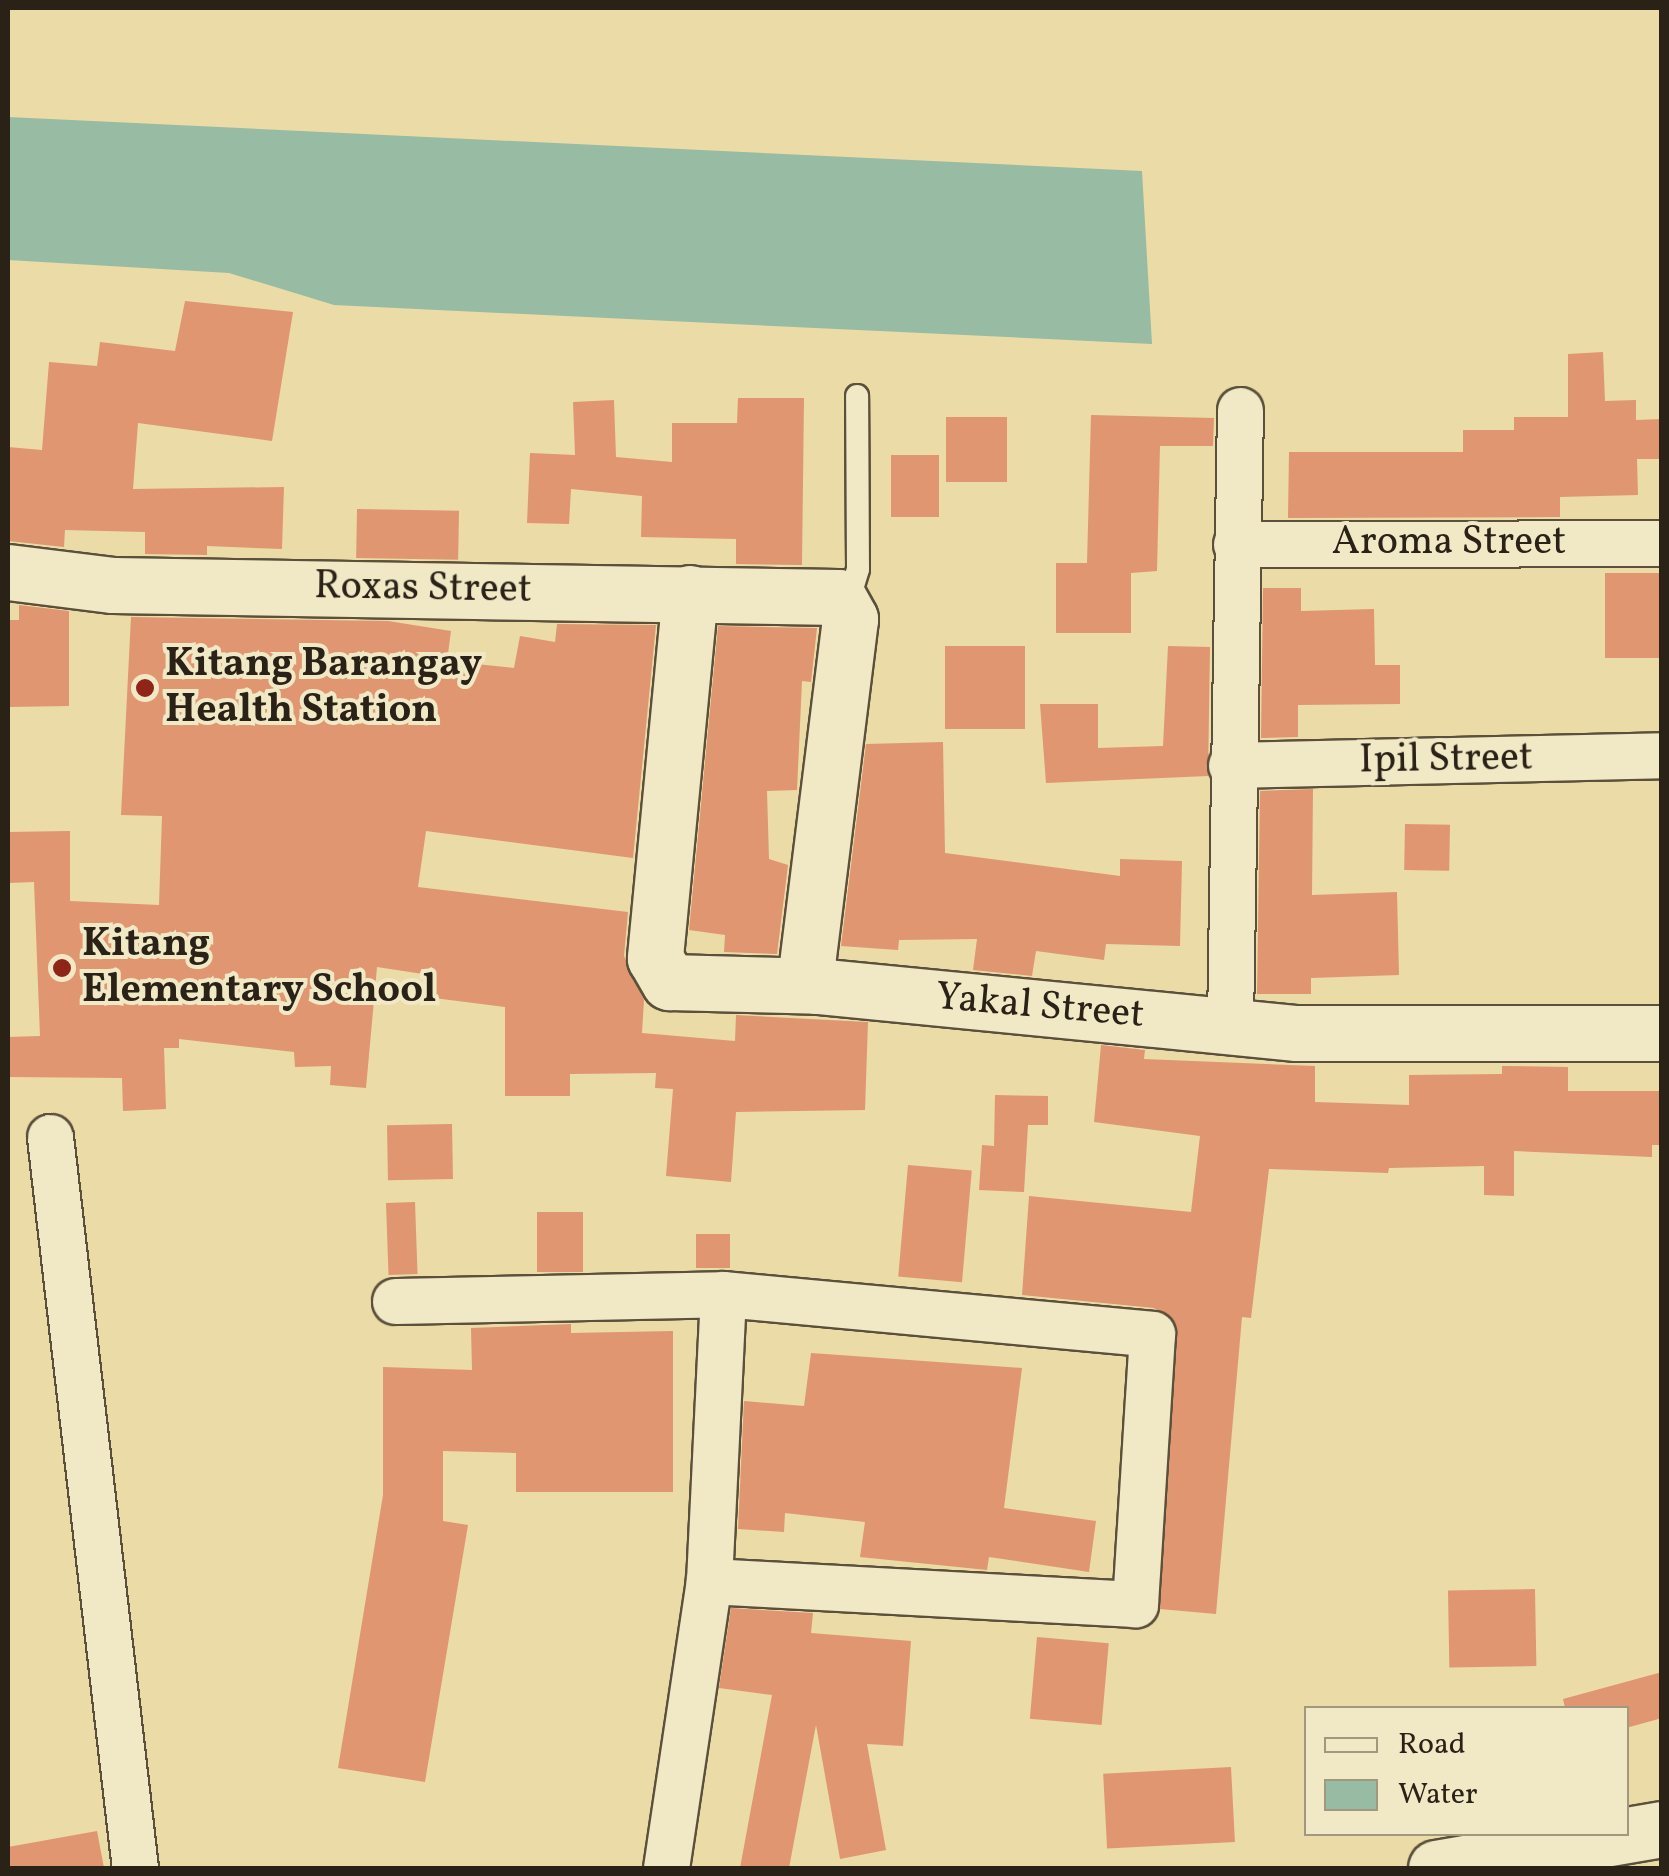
<!DOCTYPE html>
<style>
body{margin:0}
#map{position:relative;width:1669px;height:1876px;overflow:hidden;background:#eadba7;font-family:Vollkorn,serif}
div>[style]{position:absolute}
[style*='--x']{left:calc(var(--x)*1px);top:calc(var(--y)*1px);width:calc(var(--w)*1px);rotate:calc(var(--a)*1deg)}
.water>*{inset:0;background:#98bba4}
.building>*{inset:0;background:#e09670;transform-origin:0 0}
.roads{filter:drop-shadow(2px 0 #5a503b) drop-shadow(-2px 0 #5a503b) drop-shadow(0 2px #5a503b) drop-shadow(0 -2px #5a503b)}
.service>*{height:22px;margin:-11px;padding:0 11px;transform-origin:11px;border-radius:11px;background:#f1e8c6}
.minor>*{height:45px;margin:-22.5px;padding:0 22.5px;transform-origin:22.5px;border-radius:22.5px;background:#f1e8c6}
.tertiary>*{height:55px;margin:-27.5px;padding:0 27.5px;transform-origin:27.5px;border-radius:27.5px;background:#f1e8c6}
.secondary>*{height:55px;margin:-27.5px;padding:0 27.5px;transform-origin:27.5px;border-radius:27.5px;background:#f1e8c6}
.dots>*{width:28px;height:28px;translate:-50% -50%;box-sizing:border-box;border:5px solid #f1e8c6;border-radius:50%}
span{translate:-50% -50%;white-space:nowrap;text-align:center;line-height:1.15;-webkit-text-stroke:8px #f1e8c6;paint-order:stroke}
.street-label{font-size:40px;color:#2a2117}
.poi-label{font-size:40px;color:#2a2117;font-weight:700}
.left{translate:0 -50%;text-align:left}
.frame{position:absolute;inset:0;border:10px solid #2a2117;pointer-events:none}
.legend{position:absolute;left:1304px;top:1706px;width:325px;height:130px;box-sizing:border-box;background:#f1e8c6;border:2px solid #a19880;margin:0;padding:12px 18px;list-style:none;font-size:30px;color:#2a2117}
.legend li{display:flex;align-items:center;gap:20px;height:50px}
.legend b{width:50px;border:2px solid #a19880}
</style>
<div id="map">
<div class="water">
<div style="clip-path:polygon(8px 117px,1142px 171px,1152px 344px,334px 305px,229px 273px,8px 260px)"></div>
</div>
<div class="building">
<div style="clip-path:polygon(185px 301px,293px 312px,272px 441px,138px 423px,133px 489px,284px 487px,282px 549px,207px 546px,207px 555px,145px 554px,145px 532px,65px 530px,64px 547px,8px 541px,8px 447px,42px 450px,49px 362px,97px 366px,100px 342px,175px 351px)"></div>
<div style="clip-path:polygon(1603px 352px,1605px 401px,1636px 400px,1636px 420px,1662px 419px,1662px 459px,1637px 459px,1638px 495px,1560px 497px,1560px 517px,1288px 518px,1289px 452px,1463px 452px,1463px 430px,1514px 430px,1514px 417px,1568px 417px,1568px 354px)"></div>
<div style="clip-path:polygon(738px 398px,804px 398px,802px 565px,736px 564px,736px 539px,641px 537px,642px 496px,571px 489px,569px 524px,527px 523px,530px 453px,575px 455px,573px 402px,614px 400px,616px 457px,672px 462px,672px 423px,737px 423px)"></div>
<div style="clip-path:polygon(1091px 415px,1214px 418px,1213px 446px,1160px 446px,1157px 571px,1131px 573px,1131px 633px,1056px 633px,1056px 563px,1087px 563px)"></div>
<div style="left:946px;top:417px;width:61px;height:65px"></div>
<div style="left:891px;top:455px;width:48px;height:62px"></div>
<div style="left:357px;top:509px;width:102px;height:49px;rotate:1deg"></div>
<div style="left:1662px;top:573px;width:85px;height:57px;rotate:90deg"></div>
<div style="clip-path:polygon(1263px 588px,1301px 588px,1301px 611px,1374px 609px,1375px 665px,1400px 665px,1400px 704px,1298px 705px,1298px 737px,1261px 738px)"></div>
<div style="clip-path:polygon(19px 605px,69px 611px,69px 706px,8px 707px,8px 620px,19px 620px)"></div>
<div style="clip-path:polygon(131px 617px,388px 621px,451px 631px,447px 661px,514px 668px,520px 636px,555px 642px,557px 624px,656px 625px,633px 858px,426px 831px,418px 887px,628px 912px,624px 956px,644px 1000px,642px 1033px,735px 1041px,736px 1015px,868px 1022px,865px 1110px,736px 1112px,731px 1182px,666px 1176px,673px 1089px,655px 1088px,656px 1073px,570px 1074px,570px 1096px,505px 1096px,505px 1007px,434px 998px,436px 976px,377px 967px,366px 1088px,330px 1085px,331px 1066px,295px 1067px,294px 1052px,179px 1039px,179px 1048px,164px 1048px,166px 1109px,123px 1111px,122px 1078px,8px 1077px,8px 1037px,40px 1036px,34px 882px,8px 883px,8px 832px,70px 831px,70px 901px,159px 905px,162px 816px,121px 815px)"></div>
<div style="clip-path:polygon(718px 626px,817px 628px,811px 682px,802px 681px,797px 790px,767px 791px,769px 859px,788px 865px,777px 954px,724px 952px,725px 935px,689px 930px)"></div>
<div style="left:945px;top:646px;width:80px;height:83px"></div>
<div style="clip-path:polygon(1168px 646px,1210px 647px,1208px 776px,1046px 783px,1040px 704px,1098px 704px,1098px 748px,1163px 746px)"></div>
<div style="clip-path:polygon(943px 742px,945px 853px,1120px 876px,1120px 859px,1182px 861px,1180px 946px,1106px 944px,1104px 960px,1036px 951px,1032px 976px,973px 970px,977px 939px,899px 940px,898px 950px,841px 946px,866px 744px)"></div>
<div style="clip-path:polygon(1313px 789px,1312px 895px,1397px 892px,1399px 975px,1311px 978px,1311px 994px,1257px 994px,1260px 791px)"></div>
<div style="left:1405px;top:824px;width:45px;height:46px;rotate:1deg"></div>
<div style="clip-path:polygon(1101px 1045px,1145px 1050px,1144px 1059px,1315px 1066px,1315px 1102px,1409px 1105px,1409px 1075px,1502px 1074px,1502px 1066px,1568px 1067px,1568px 1091px,1662px 1091px,1662px 1145px,1652px 1145px,1652px 1157px,1514px 1151px,1514px 1196px,1484px 1195px,1484px 1166px,1389px 1168px,1388px 1173px,1269px 1169px,1251px 1318px,1242px 1317px,1216px 1614px,1160px 1609px,1175px 1322px,1154px 1308px,1022px 1295px,1029px 1196px,1191px 1212px,1200px 1136px,1094px 1122px)"></div>
<div style="clip-path:polygon(995px 1095px,1048px 1096px,1048px 1125px,1028px 1125px,1024px 1192px,979px 1190px,982px 1145px,994px 1146px)"></div>
<div style="left:452px;top:1124px;width:55px;height:65px;rotate:89deg"></div>
<div style="left:908px;top:1165px;width:64px;height:112px;rotate:5deg"></div>
<div style="left:415px;top:1202px;width:72px;height:29px;rotate:88deg"></div>
<div style="left:537px;top:1212px;width:46px;height:60px"></div>
<div style="left:696px;top:1234px;width:34px;height:34px"></div>
<div style="clip-path:polygon(571px 1324px,571px 1333px,673px 1331px,673px 1492px,516px 1492px,516px 1453px,443px 1451px,443px 1521px,468px 1525px,425px 1782px,338px 1768px,383px 1495px,383px 1367px,472px 1370px,471px 1328px)"></div>
<div style="clip-path:polygon(811px 1353px,1022px 1368px,1004px 1508px,1096px 1521px,1089px 1572px,989px 1557px,987px 1570px,860px 1557px,865px 1522px,785px 1513px,784px 1532px,738px 1529px,744px 1401px,804px 1406px)"></div>
<div style="left:1535px;top:1589px;width:77px;height:87px;rotate:89deg"></div>
<div style="clip-path:polygon(731px 1608px,813px 1613px,811px 1633px,911px 1641px,903px 1746px,867px 1744px,886px 1850px,840px 1859px,816px 1725px,789px 1868px,740px 1868px,772px 1695px,719px 1688px)"></div>
<div style="left:1037px;top:1637px;width:72px;height:82px;rotate:5deg"></div>
<div style="clip-path:polygon(1662px 1672px,1662px 1718px,1626px 1728px,1626px 1708px,1565px 1708px,1563px 1699px)"></div>
<div style="left:1231px;top:1767px;width:75px;height:128px;rotate:87deg"></div>
<div style="clip-path:polygon(97px 1831px,104px 1868px,8px 1868px,8px 1847px)"></div>
</div>
<div class="roads">
<div class="service">
<div style="--x:848;--y:602;--w:34;--a:-73"></div>
<div style="--x:858;--y:569;--w:173;--a:-90.3"></div>
</div>
<div class="minor">
<div style="--x:1236;--y:544;--w:426;--a:-0.1"></div>
<div style="--x:1231;--y:765;--w:431;--a:-1.3"></div>
<div style="--x:1230;--y:1023;--w:613;--a:-89.07"></div>
<div style="--x:50;--y:1137;--w:736;--a:83.37"></div>
<div style="--x:395;--y:1301;--w:328;--a:-1.2"></div>
<div style="--x:666;--y:1868;--w:290;--a:-81.5"></div>
<div style="--x:709;--y:1581;--w:287;--a:-87.2"></div>
<div style="--x:723;--y:1294;--w:431;--a:5.3"></div>
<div style="--x:1152;--y:1334;--w:271;--a:93.6"></div>
<div style="--x:1135;--y:1604;--w:427;--a:-176.9"></div>
</div>
<div class="tertiary">
<div style="--x:8;--y:572;--w:106;--a:7.1"></div>
<div style="--x:113;--y:585;--w:725;--a:0.95"></div>
<div style="--x:838;--y:597;--w:25;--a:61"></div>
<div style="--x:850;--y:619;--w:349;--a:97.1"></div>
<div style="--x:807;--y:965;--w:23;--a:65"></div>
<div style="--x:690;--y:593;--w:367;--a:95.5"></div>
<div style="--x:655;--y:958;--w:28;--a:60"></div>
<div style="--x:669;--y:982;--w:148;--a:1.5"></div>
<div style="--x:817;--y:986;--w:482;--a:5.6"></div>
<div style="--x:1297;--y:1033;--w:365;--a:0"></div>
</div>
<div class="secondary">
<div style="--x:1436;--y:1868;--w:229;--a:-9.8"></div>
</div>
</div>
<div class="dots">
<div style="left:145px;top:688px;background:#8f2418"></div>
<div style="left:62px;top:968px;background:#8f2418"></div>
</div>
<div class="street-label">
<span style="left:1449px;top:543px">Aroma Street</span>
<span style="left:423px;top:589px;rotate:1deg">Roxas Street</span>
<span style="left:1446px;top:760px;rotate:-1deg">Ipil Street</span>
<span style="left:1040px;top:1007px;rotate:5deg">Yakal Street</span>
</div>
<div class="poi-label">
<span class="left" style="left:165px;top:688px">Kitang Barangay<br>Health Station</span>
<span class="left" style="left:82px;top:968px">Kitang<br>Elementary School</span>
</div>
<div class="frame"></div>
<ul class="legend">
<li><b style="height:12px;background:#f1e8c6"></b>Road</li>
<li><b style="height:28px;background:#98bba4"></b>Water</li>
</ul>
</div>
